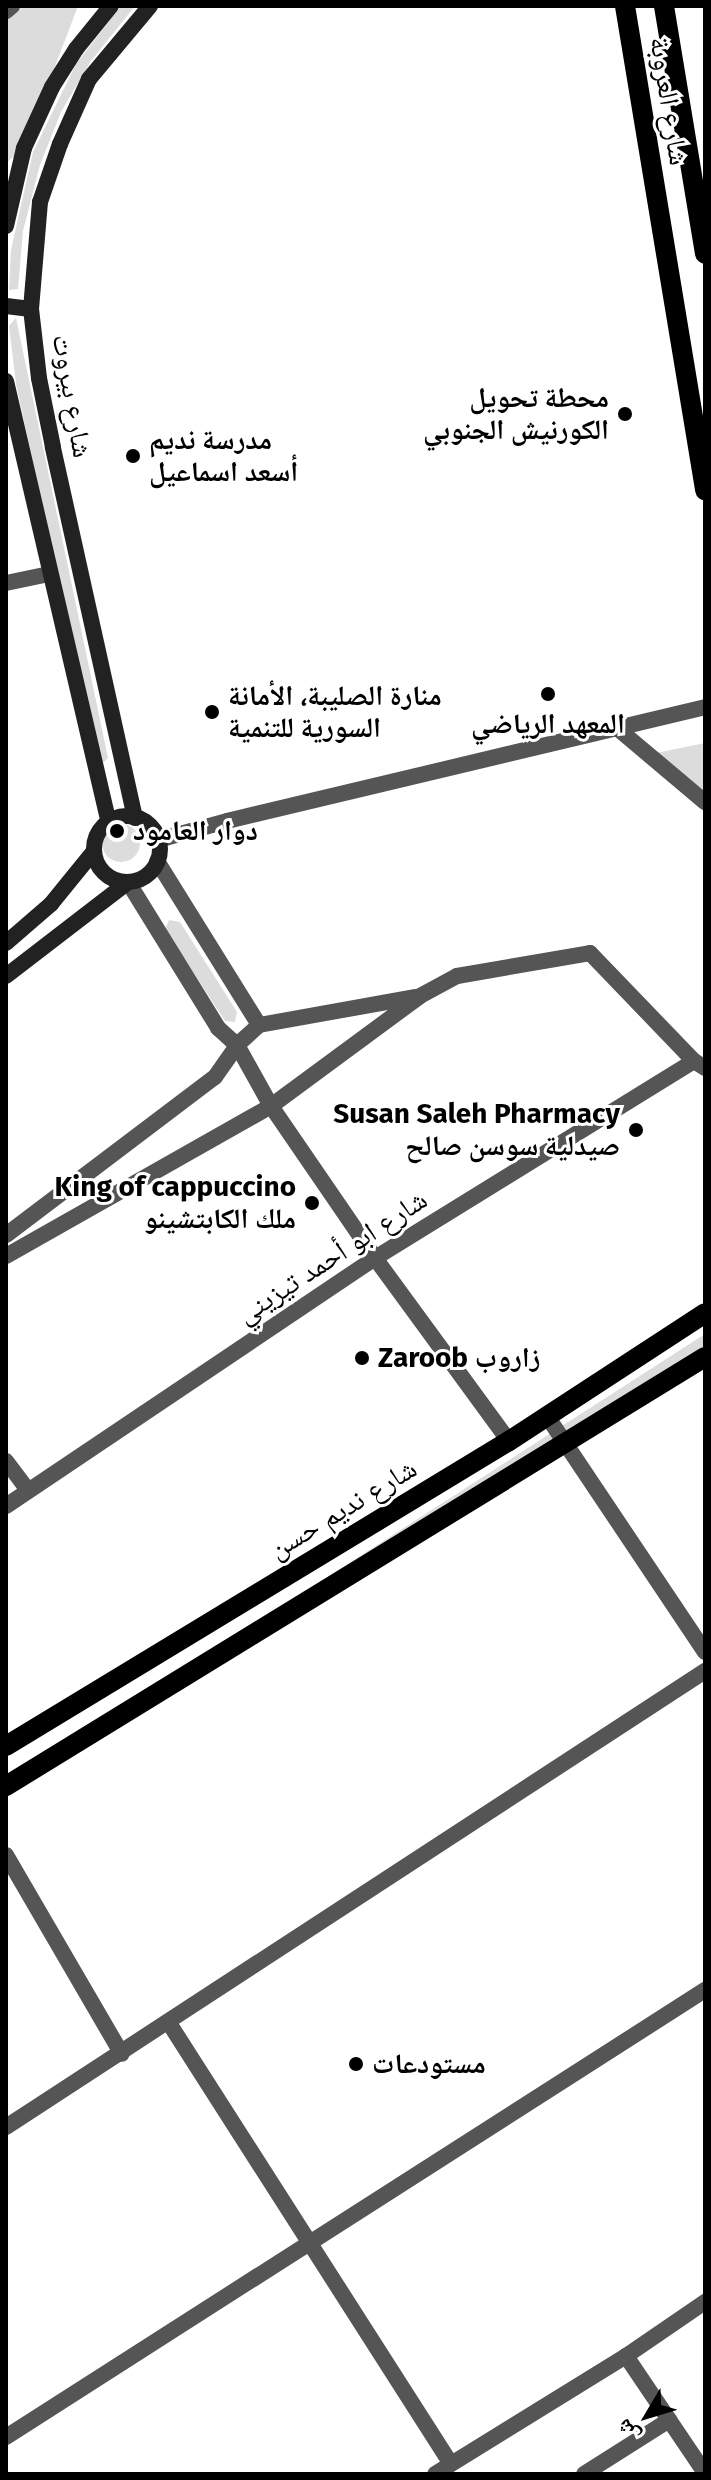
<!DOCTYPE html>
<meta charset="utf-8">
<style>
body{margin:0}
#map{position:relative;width:711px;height:2480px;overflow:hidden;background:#fff;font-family:"Fira Sans","Noto Naskh Arabic",sans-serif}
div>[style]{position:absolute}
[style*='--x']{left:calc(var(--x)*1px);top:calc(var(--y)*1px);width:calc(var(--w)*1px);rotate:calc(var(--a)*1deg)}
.green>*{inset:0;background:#dcdcdc}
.round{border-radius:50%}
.street>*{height:16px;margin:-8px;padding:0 8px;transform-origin:8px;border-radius:8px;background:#555}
.secondary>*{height:16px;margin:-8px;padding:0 8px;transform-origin:8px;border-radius:8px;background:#222}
.secondary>.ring{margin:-8px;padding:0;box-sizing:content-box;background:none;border:16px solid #222;border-radius:50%}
.primary>*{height:20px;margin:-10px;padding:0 10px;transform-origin:10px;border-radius:10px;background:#000}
.dots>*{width:22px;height:22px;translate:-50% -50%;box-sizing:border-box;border:4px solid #fff;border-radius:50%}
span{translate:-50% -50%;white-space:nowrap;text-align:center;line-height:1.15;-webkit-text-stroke:6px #fff;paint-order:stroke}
.street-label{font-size:28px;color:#000}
.poi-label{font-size:28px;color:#000;font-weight:700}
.right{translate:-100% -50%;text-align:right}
.left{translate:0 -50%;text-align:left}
.frame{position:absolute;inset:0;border:8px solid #000;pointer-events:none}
.north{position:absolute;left:607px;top:2376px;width:80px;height:80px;-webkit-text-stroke:6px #fff;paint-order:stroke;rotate:232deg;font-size:22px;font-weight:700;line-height:32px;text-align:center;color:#000}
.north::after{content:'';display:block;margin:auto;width:28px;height:36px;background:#000;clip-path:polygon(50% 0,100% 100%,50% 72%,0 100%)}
</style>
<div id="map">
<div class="green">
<div style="clip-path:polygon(12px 6px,78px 6px,24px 148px,6px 163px,6px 11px)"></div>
<div style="clip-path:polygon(121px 6px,135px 6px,91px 61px,61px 112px,40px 165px,23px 231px,18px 289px,9px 290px,11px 250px,33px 152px,76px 64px)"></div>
<div style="clip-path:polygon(16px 318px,108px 758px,104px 762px,98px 760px,16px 384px,9px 326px)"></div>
<div style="clip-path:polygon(705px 743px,705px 796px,656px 753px)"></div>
<div class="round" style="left:102px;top:824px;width:38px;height:38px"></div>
<div style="clip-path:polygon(169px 920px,180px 922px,237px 1012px,235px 1022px,225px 1021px,165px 929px)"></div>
<div style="clip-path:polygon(705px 1334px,705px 1346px,49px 1768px,256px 1623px)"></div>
</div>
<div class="street">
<div style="--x:6;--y:11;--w:8;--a:-40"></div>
<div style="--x:6;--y:583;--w:44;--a:-11.8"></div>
<div style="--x:617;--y:728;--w:115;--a:40.1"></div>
<div style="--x:158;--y:840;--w:72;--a:-15.4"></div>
<div style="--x:227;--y:821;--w:491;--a:-13.4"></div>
<div style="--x:157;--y:861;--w:193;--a:58.1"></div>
<div style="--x:128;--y:882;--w:172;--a:58.3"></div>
<div style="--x:218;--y:1028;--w:25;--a:42"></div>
<div style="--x:237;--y:1045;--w:70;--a:60.9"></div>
<div style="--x:271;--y:1106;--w:184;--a:55.6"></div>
<div style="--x:375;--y:1258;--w:227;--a:53.8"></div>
<div style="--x:6;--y:1235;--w:262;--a:-37.1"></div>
<div style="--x:215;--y:1077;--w:39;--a:-55"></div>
<div style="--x:237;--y:1045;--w:30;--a:-42"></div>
<div style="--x:259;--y:1025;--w:158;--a:-10.2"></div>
<div style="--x:6;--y:1256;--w:305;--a:-29.5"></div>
<div style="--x:271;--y:1106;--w:185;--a:-36.4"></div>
<div style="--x:420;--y:996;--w:42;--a:-28.4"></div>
<div style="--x:457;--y:976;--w:135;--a:-9.8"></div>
<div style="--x:590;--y:953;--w:150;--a:46.1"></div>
<div style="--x:694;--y:1061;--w:13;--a:32"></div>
<div style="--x:547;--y:1416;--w:284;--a:56.2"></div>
<div style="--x:6;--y:1461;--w:36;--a:53"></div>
<div style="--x:6;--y:1506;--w:445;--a:-33.9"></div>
<div style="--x:375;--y:1258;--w:375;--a:-31.7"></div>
<div style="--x:6;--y:1855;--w:230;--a:59.8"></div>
<div style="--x:169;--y:2023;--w:523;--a:57.4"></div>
<div style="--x:6;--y:2127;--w:835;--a:-33.12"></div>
<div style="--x:626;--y:2356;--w:141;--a:56"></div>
<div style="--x:6;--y:2437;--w:830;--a:-32.6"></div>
<div style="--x:435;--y:2474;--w:225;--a:-31.7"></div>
<div style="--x:626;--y:2356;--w:96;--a:-34.4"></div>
<div style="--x:584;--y:2474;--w:101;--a:-32.4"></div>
</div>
<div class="secondary">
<div style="--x:6;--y:226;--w:80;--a:-77"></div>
<div style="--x:24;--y:148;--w:67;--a:-65.3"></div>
<div style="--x:52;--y:87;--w:45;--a:-57.7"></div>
<div style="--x:76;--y:49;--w:55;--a:-50.9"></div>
<div style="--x:6;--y:306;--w:25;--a:7"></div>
<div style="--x:6;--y:381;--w:453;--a:76.9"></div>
<div class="ring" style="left:94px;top:816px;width:50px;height:50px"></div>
<div style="--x:135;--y:818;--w:380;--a:-102.5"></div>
<div style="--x:53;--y:447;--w:70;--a:-101.5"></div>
<div style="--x:39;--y:378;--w:69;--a:-96.6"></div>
<div style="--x:31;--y:309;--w:107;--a:-85.2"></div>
<div style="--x:40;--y:202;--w:61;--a:-71"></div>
<div style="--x:60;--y:144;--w:71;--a:-66"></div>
<div style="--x:89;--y:79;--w:95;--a:-50.1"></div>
<div style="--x:6;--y:943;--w:60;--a:-40.9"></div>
<div style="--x:51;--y:904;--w:68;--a:-50.9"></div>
<div style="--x:6;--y:976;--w:154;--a:-37.6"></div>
</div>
<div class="primary">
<div style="--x:625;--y:6;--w:491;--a:80.6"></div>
<div style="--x:664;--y:6;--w:251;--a:80.6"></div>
<div style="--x:6;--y:1746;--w:588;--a:-31.23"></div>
<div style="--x:509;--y:1441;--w:234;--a:-33.1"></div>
<div style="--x:6;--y:1786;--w:820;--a:-31.54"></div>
</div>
<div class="dots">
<div style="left:625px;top:414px;background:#000"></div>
<div style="left:133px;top:456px;background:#000"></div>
<div style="left:548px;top:694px;background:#000"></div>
<div style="left:212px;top:712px;background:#000"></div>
<div style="left:117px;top:831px;background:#000"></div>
<div style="left:636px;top:1130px;background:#000"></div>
<div style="left:312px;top:1203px;background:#000"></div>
<div style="left:362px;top:1358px;background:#000"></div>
<div style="left:356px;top:2064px;background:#000"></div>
</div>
<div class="street-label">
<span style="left:669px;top:101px;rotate:81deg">شارع العروبة</span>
<span style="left:72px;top:396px;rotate:80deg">شارع بيروت</span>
<span style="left:332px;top:1257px;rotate:-33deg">شارع ابو أحمد تيزيني</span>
<span style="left:343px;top:1509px;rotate:-31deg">شارع نديم حسن</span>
</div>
<div class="poi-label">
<span class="right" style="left:609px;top:414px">محطة تحويل<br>الكورنيش الجنوبي</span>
<span class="left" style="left:149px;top:456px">مدرسة نديم<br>أسعد اسماعيل</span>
<span class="left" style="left:228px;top:712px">منارة الصليبة، الأمانة<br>السورية للتنمية</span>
<span style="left:548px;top:724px">المعهد الرياضي</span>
<span class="left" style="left:133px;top:831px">دوار العامود</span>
<span class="right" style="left:620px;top:1130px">Susan Saleh Pharmacy<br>صيدلية سوسن صالح</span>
<span class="right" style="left:296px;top:1203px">King of cappuccino<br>ملك الكابتشينو</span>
<span class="left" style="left:378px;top:1358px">Zaroob زاروب</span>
<span class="left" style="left:372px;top:2064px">مستودعات</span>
</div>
<div class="frame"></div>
<div class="north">ش</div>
</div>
